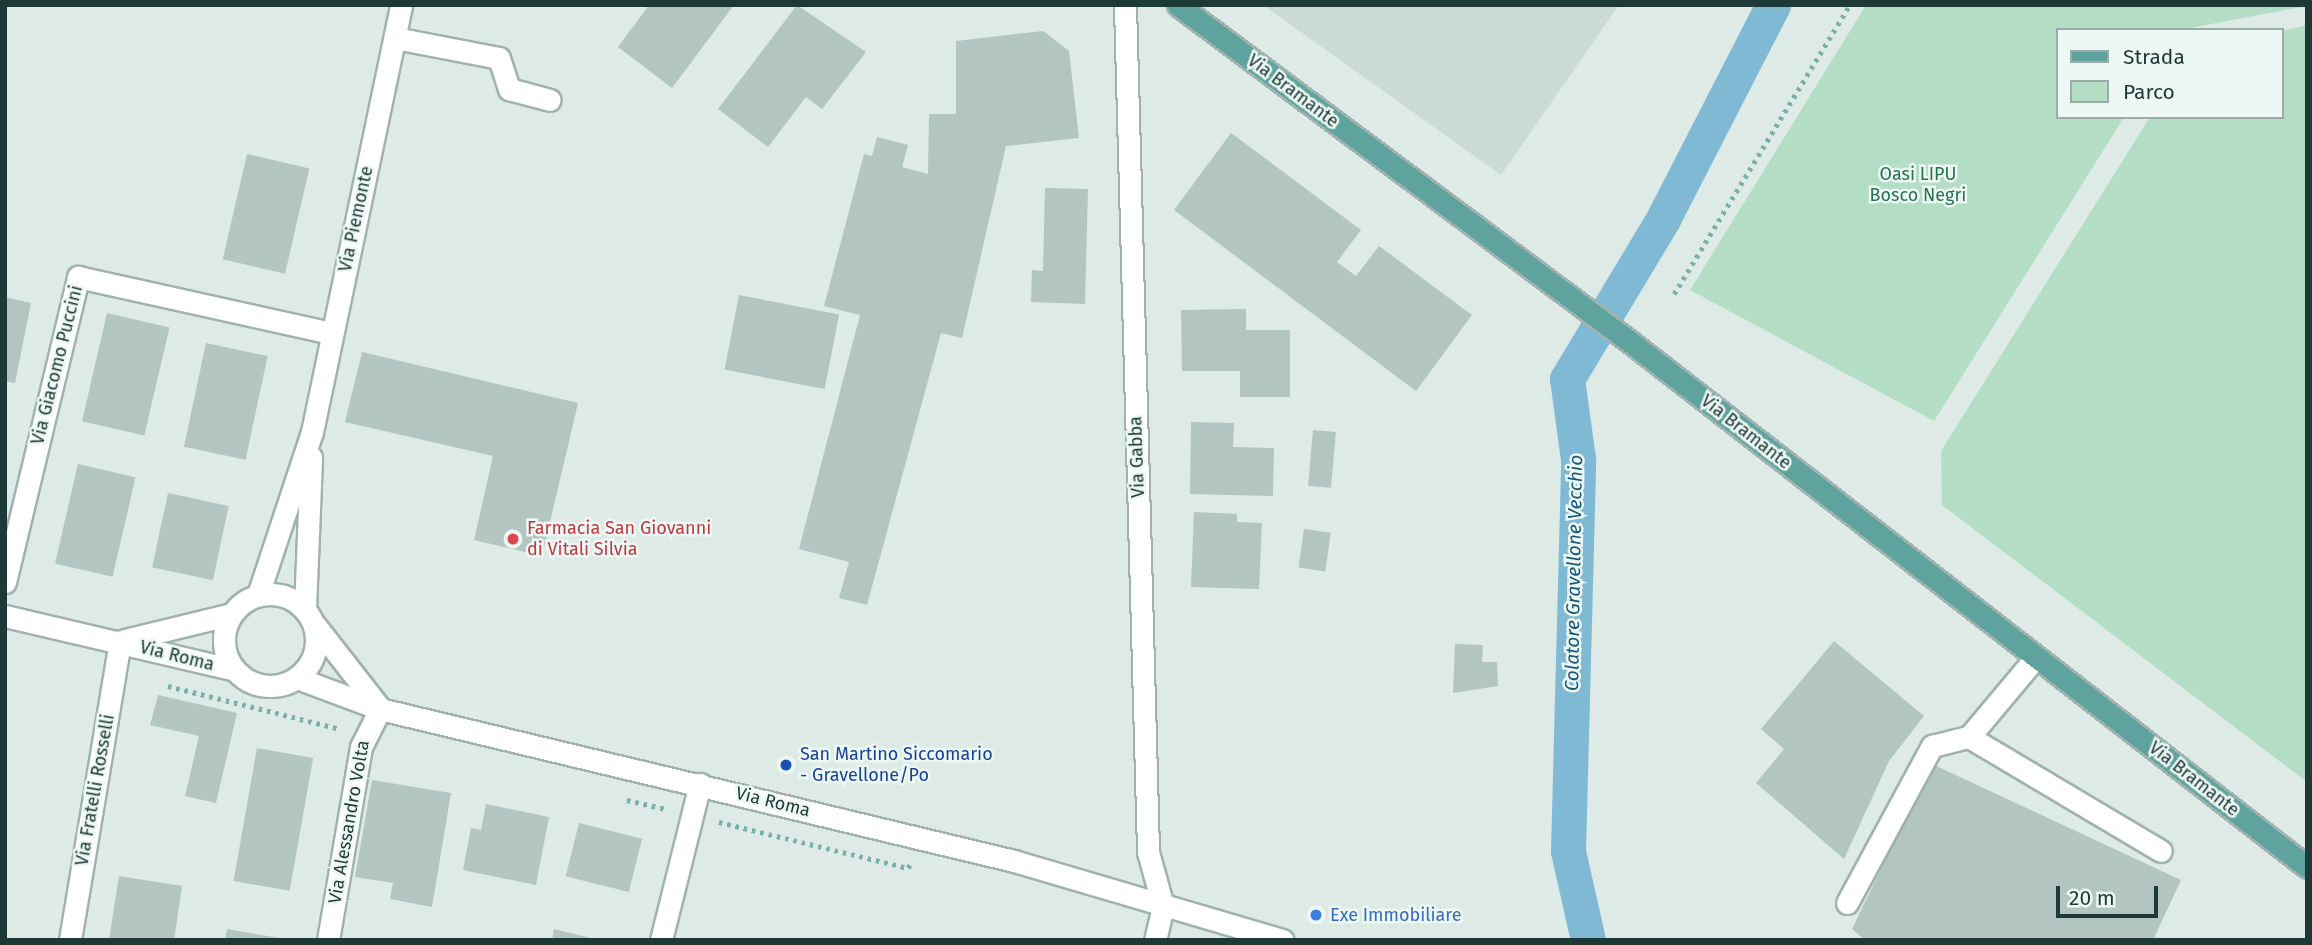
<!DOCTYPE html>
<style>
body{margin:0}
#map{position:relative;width:2312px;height:945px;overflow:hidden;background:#ddeae6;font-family:"Fira Sans",sans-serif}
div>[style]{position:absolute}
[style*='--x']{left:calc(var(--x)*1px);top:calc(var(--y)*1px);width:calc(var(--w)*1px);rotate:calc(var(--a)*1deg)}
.built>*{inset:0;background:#cbdad6}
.green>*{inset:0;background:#b4ddc6}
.canal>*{height:35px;margin:-17.5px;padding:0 17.5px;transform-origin:17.5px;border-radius:17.5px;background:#80b9d4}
.building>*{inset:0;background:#b2c5c0;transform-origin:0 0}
.path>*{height:4.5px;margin-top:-2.25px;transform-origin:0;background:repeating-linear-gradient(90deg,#7bb0a8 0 3.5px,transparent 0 8.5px)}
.roads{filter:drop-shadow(2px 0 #a0b2ae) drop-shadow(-2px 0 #a0b2ae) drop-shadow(0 2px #a0b2ae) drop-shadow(0 -2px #a0b2ae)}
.minor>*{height:21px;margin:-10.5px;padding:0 10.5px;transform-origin:10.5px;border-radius:10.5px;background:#fff}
.minor>.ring{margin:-10.5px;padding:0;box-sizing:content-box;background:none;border:21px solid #fff;border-radius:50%}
.major>*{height:21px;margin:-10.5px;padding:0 10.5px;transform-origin:10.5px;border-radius:10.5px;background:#5ea39d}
.dots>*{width:19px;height:19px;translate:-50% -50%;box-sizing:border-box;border:4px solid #edf7f4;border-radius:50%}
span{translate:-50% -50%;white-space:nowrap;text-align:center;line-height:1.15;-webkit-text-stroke:5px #edf7f4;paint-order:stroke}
.street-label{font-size:18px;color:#1e3a37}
.park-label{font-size:18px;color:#267351}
.health-label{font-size:18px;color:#be3a42}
.left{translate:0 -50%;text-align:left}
.transit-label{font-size:18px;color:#164399}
.shop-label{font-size:18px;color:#366cbe}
.water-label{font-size:19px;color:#155879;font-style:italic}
.frame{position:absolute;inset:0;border:7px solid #1e3a37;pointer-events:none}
.legend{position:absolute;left:2056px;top:28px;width:228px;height:91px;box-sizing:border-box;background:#edf7f4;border:2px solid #9aaba8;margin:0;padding:9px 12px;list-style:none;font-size:21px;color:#1e3a37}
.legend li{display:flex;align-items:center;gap:14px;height:35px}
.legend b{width:35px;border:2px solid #9aaba8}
.scale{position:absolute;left:2056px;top:886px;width:102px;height:32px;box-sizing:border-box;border:4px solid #1e3a37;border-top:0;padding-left:9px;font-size:21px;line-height:24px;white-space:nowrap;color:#1e3a37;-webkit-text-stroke:5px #edf7f4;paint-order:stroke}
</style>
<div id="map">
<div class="built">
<div style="clip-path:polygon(1263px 5px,1619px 5px,1501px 175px)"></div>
</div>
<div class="green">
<div style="clip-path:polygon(1866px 5px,2307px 5px,2307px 6px,2180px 30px,2058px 30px,2058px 117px,2124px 117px,1934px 421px,1690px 290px)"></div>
<div style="clip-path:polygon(2307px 25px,2307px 782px,1942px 505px,1941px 451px,2150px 117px,2282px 117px,2282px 31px)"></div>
</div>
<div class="canal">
<div style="--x:1588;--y:940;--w:91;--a:-102.7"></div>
<div style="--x:1568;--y:851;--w:392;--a:-88.5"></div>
<div style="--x:1578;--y:459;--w:81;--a:-97.8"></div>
<div style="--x:1567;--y:379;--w:187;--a:-59"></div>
<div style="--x:1663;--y:219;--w:241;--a:-62.8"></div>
</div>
<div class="building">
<div style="clip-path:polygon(649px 5px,734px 5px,672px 88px,618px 47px)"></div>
<div style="clip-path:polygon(797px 5px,866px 52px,822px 109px,806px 97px,768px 147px,718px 109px)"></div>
<div style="clip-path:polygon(1043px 31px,1069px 51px,1079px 138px,1006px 146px,962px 338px,941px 333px,867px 605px,839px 598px,849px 562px,799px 549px,860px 315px,824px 306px,864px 154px,872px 156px,877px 137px,908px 145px,902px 167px,928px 174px,929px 114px,956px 114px,956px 41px)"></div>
<div style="clip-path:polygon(1231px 133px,1361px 230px,1337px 262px,1356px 276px,1379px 246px,1472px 315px,1416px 391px,1174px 210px)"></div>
<div style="left:247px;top:154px;width:64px;height:108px;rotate:13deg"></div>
<div style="clip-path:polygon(1045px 188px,1088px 189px,1085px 304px,1031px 302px,1032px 270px,1043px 271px)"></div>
<div style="left:739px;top:295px;width:102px;height:76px;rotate:11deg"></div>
<div style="clip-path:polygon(5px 297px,31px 303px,15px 383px,5px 381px)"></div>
<div style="clip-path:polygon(1246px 309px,1246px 330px,1290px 330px,1290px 397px,1240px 397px,1240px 371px,1182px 371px,1181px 310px)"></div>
<div style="left:107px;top:313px;width:64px;height:111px;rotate:13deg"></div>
<div style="left:206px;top:343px;width:63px;height:106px;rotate:12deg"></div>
<div style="clip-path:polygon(362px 352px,578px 403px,542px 556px,474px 540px,493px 456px,345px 422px)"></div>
<div style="clip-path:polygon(1191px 422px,1234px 423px,1233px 447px,1274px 448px,1273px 496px,1190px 494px)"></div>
<div style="left:1313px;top:430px;width:23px;height:56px;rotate:5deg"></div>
<div style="left:78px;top:464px;width:59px;height:102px;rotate:13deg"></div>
<div style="left:168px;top:493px;width:62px;height:76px;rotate:12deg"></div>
<div style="clip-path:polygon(1194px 512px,1237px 514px,1237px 522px,1262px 523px,1259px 589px,1191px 587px)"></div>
<div style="left:1304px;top:529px;width:27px;height:39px;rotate:8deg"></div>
<div style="clip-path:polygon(1834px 641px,1924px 716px,1889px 761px,1844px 859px,1756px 783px,1784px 749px,1761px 729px)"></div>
<div style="clip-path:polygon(1455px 644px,1483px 645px,1482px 662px,1497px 662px,1498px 686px,1453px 693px)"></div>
<div style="clip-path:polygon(158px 695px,237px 713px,216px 803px,185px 796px,199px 736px,150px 725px)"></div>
<div style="left:257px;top:748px;width:57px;height:135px;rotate:10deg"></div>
<div style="clip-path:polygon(1932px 764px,2181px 880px,2153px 940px,1865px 940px,1852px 929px)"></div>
<div style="clip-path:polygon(372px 780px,451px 793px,432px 907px,390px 899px,393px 883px,355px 877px)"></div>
<div style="clip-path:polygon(486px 804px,549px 817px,536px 885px,463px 870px,471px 828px,481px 830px)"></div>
<div style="left:579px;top:823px;width:65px;height:55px;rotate:14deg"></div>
<div style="clip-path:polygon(119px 876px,182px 886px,174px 940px,109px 940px)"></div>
<div style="clip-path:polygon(227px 929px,279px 938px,279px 940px,225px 940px)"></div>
<div style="clip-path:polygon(554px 929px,595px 939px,595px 940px,552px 940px)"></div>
</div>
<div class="path">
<div style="--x:1674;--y:294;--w:338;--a:-58.7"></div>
<div style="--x:168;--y:686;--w:177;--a:14"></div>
<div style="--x:627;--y:800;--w:40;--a:13"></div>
<div style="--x:719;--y:822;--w:195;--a:13.7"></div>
<div style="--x:908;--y:868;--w:6;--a:-59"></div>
</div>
<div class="roads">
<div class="minor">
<div style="--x:1125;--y:5;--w:847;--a:88.44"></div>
<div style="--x:1148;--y:852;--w:56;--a:74.5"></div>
<div style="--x:1163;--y:906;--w:35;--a:103"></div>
<div style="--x:395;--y:38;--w:106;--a:10.9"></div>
<div style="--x:499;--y:58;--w:33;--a:72"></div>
<div style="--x:509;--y:89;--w:42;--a:15"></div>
<div style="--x:5;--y:582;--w:314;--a:-76.5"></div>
<div style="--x:78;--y:277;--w:259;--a:12.5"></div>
<div class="ring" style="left:224px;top:594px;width:71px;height:71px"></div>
<div style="--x:258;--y:595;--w:172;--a:-71.7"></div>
<div style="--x:312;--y:432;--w:436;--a:-78.2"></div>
<div style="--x:305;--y:609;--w:152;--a:-87.7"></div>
<div style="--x:5;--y:616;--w:236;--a:13.2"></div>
<div style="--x:315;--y:625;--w:104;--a:52"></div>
<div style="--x:125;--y:640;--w:110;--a:-13.7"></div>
<div style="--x:297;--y:678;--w:89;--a:20.5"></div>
<div style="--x:380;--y:709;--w:652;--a:13.48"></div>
<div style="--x:1014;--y:861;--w:280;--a:16.4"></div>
<div style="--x:1969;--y:737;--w:223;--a:30.7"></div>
<div style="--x:1847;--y:903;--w:179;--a:-61.6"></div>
<div style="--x:1932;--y:746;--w:38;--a:-14"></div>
<div style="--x:1969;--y:737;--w:104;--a:-50.1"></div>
<div style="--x:70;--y:940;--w:303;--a:-80.5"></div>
<div style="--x:328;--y:940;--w:196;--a:-80.3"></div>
<div style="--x:361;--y:747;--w:42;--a:-63.4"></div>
<div style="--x:661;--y:940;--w:161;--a:-76"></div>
</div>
<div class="major">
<div style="--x:1178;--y:5;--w:562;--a:36.69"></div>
<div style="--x:1629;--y:341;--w:858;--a:37.8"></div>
</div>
</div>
<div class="dots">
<div style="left:513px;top:539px;background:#e0444e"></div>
<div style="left:786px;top:765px;background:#1a4fb4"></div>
<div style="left:1316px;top:915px;background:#3f7fe0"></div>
</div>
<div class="street-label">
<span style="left:1293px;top:91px;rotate:37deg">Via Bramante</span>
<span style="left:356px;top:219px;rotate:-78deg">Via Piemonte</span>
<span style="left:57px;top:365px;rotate:-76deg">Via Giacomo Puccini</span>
<span style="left:1746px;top:432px;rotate:38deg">Via Bramante</span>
<span style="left:1137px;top:457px;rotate:-92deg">Via Gabba</span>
<span style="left:177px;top:656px;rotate:14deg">Via Roma</span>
<span style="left:2194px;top:779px;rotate:38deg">Via Bramante</span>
<span style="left:95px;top:790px;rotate:-80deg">Via Fratelli Rosselli</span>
<span style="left:773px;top:802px;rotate:14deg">Via Roma</span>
<span style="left:349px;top:822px;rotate:-80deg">Via Alessandro Volta</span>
</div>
<div class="park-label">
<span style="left:1918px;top:185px">Oasi LIPU<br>Bosco Negri</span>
</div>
<div class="health-label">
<span class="left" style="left:527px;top:539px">Farmacia San Giovanni<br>di Vitali Silvia</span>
</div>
<div class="transit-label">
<span class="left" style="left:800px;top:765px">San Martino Siccomario<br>- Gravellone/Po</span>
</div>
<div class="shop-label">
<span class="left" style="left:1330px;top:915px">Exe Immobiliare</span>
</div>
<div class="water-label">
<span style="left:1574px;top:573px;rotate:-89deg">Colatore Gravellone Vecchio</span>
</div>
<div class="frame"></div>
<ul class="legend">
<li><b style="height:9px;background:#5ea39d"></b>Strada</li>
<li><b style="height:19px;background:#b4ddc6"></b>Parco</li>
</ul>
<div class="scale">20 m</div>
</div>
